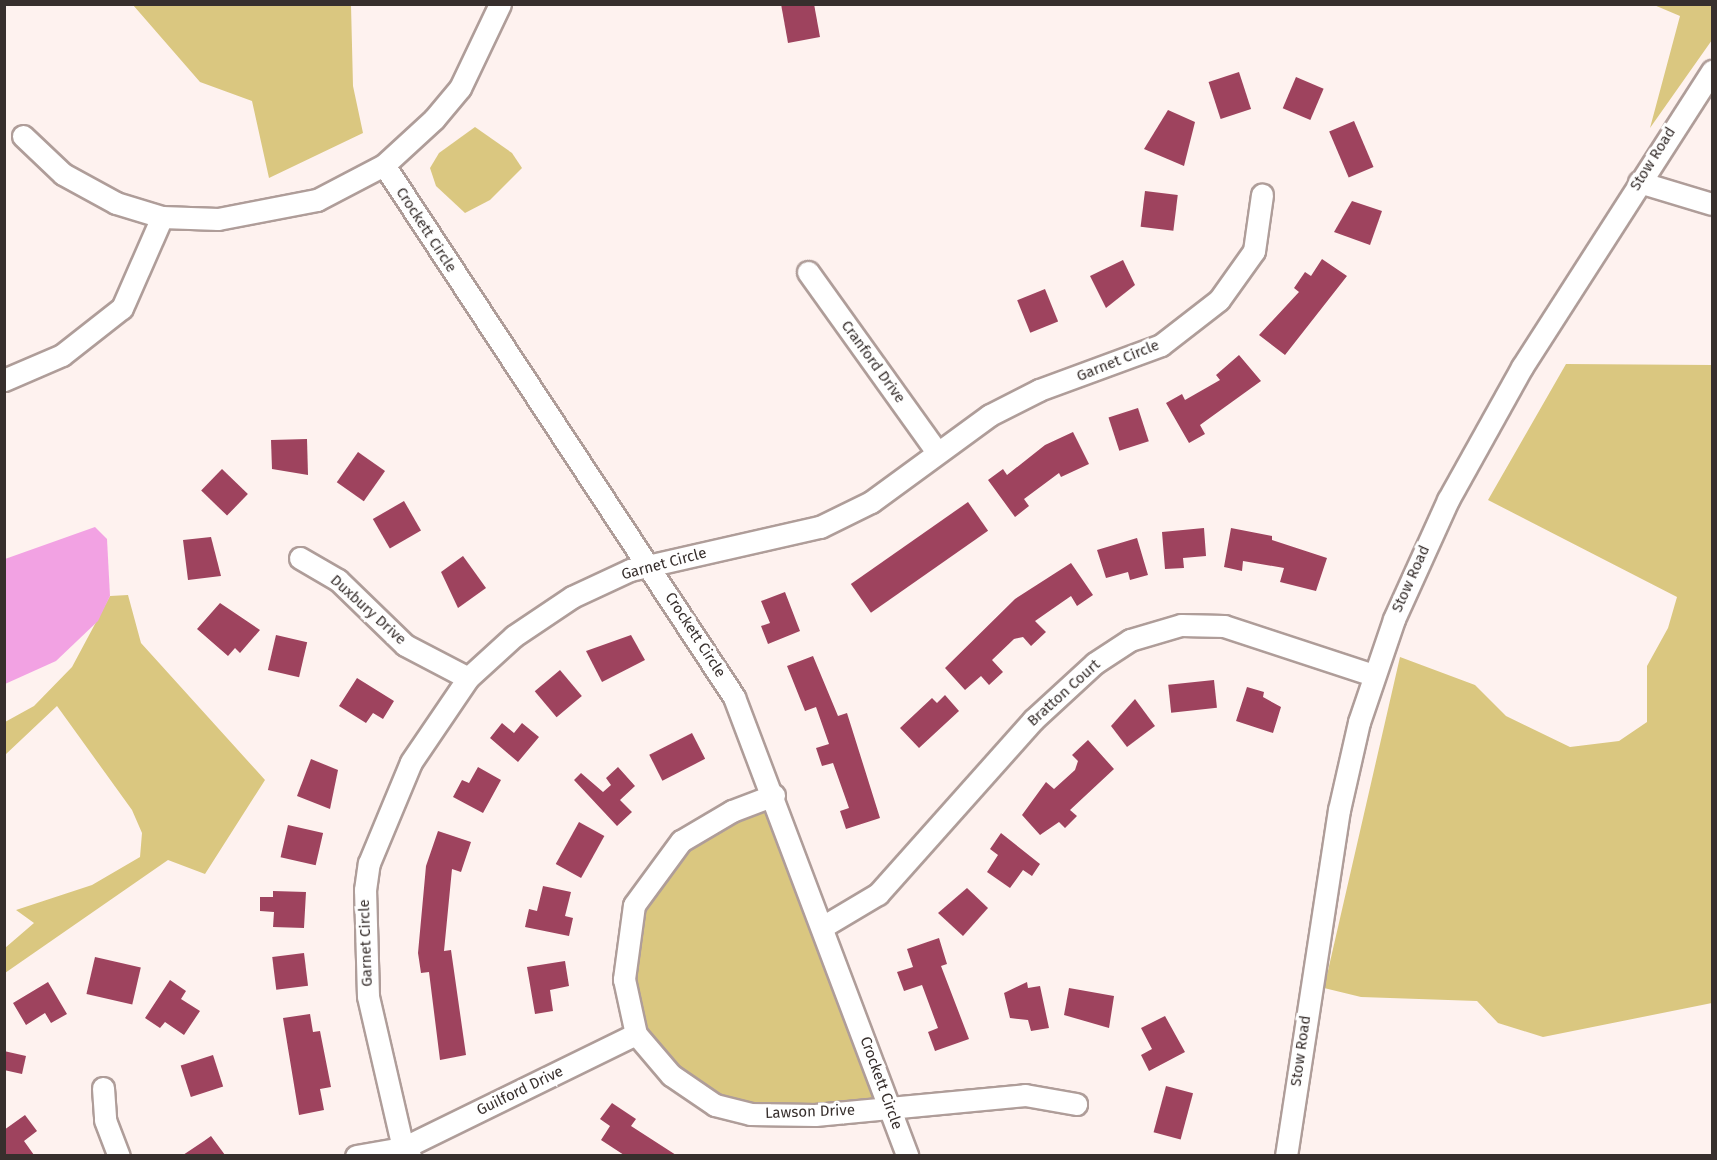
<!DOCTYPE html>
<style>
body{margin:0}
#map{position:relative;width:1717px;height:1160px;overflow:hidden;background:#fef2ef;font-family:"Fira Sans",sans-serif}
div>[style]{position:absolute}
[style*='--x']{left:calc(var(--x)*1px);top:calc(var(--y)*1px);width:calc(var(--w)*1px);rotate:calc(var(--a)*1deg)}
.green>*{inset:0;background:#dac780}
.water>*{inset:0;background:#f2a2e3}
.building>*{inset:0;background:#9e435e;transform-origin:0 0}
.roads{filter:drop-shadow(2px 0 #af9d99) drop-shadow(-2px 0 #af9d99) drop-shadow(0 2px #af9d99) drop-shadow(0 -2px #af9d99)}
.minor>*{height:21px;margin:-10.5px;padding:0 10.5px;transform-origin:10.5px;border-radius:10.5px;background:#fff}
span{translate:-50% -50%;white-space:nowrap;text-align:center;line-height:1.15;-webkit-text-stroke:6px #fff;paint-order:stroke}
.street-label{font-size:15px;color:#372f2d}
.frame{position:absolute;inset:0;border:6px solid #372f2d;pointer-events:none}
</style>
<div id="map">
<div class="green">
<div style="clip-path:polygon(133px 5px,351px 5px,353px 86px,363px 133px,269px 178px,252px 101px,200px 82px)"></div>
<div style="clip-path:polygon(1654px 5px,1712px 5px,1712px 40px,1650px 128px,1680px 16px)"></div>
<div style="clip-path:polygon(475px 127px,512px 153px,522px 168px,490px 200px,465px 213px,436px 186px,430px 168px,439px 153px)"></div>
<div style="clip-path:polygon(1566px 364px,1712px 365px,1712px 1003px,1543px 1037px,1498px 1023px,1477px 1001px,1361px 997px,1324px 988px,1400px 657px,1475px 685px,1506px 716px,1570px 747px,1619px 741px,1647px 722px,1647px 666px,1668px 628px,1677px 597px,1488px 500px)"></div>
<div style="clip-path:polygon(128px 595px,141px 643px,265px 780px,205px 874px,168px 860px,5px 973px,5px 948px,34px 923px,16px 910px,92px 885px,140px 857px,142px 833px,132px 810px,57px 706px,5px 755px,5px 722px,34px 706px,72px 667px,110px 596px)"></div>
<div style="clip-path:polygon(774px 795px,889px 1108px,715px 1105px,636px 1034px,626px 940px,656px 869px)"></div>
</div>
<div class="water">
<div style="clip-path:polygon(95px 527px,107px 539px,110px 596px,98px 621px,56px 661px,5px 684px,5px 559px)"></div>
</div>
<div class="building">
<div style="clip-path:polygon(781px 4px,814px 4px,820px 37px,788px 43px)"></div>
<div style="left:1239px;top:72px;width:39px;height:32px;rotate:72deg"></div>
<div style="left:1296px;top:77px;width:30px;height:34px;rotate:23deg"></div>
<div style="clip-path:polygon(1168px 110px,1195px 122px,1184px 166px,1144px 149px)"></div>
<div style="left:1354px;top:121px;width:50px;height:27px;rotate:67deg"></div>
<div style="left:1145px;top:191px;width:33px;height:36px;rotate:7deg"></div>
<div style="clip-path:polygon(1352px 201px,1382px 211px,1370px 245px,1334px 232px)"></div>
<div style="clip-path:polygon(1322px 259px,1347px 276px,1285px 355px,1259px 335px,1299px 292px,1294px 288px,1305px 272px,1311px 276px)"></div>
<div style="clip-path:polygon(1123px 260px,1135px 285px,1106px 308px,1090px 276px)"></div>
<div style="left:1045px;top:289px;width:35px;height:30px;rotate:68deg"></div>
<div style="clip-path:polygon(1239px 355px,1261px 381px,1200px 425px,1205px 434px,1189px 443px,1166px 403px,1182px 394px,1185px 400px,1220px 380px,1216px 375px)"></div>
<div style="left:1138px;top:408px;width:35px;height:31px;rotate:72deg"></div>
<div style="clip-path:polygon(1073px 432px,1089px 464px,1061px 477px,1059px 473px,1024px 499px,1029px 506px,1015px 517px,988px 480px,1003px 469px,1007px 475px,1045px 445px)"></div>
<div style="clip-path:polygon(307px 439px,308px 475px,272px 469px,271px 440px)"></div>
<div style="left:358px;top:452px;width:33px;height:37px;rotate:35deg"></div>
<div style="left:222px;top:469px;width:36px;height:30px;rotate:44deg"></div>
<div style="left:404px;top:501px;width:34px;height:36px;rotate:60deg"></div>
<div style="left:968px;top:502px;width:35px;height:143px;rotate:55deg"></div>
<div style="clip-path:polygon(1204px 528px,1206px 556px,1183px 558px,1184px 568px,1165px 569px,1162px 532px)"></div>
<div style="clip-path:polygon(1231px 528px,1272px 536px,1272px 540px,1327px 558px,1316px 591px,1280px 582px,1284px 568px,1243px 561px,1242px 571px,1224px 567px)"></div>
<div style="clip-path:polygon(211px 537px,221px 576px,188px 580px,183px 540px)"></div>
<div style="clip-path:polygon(1137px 538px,1148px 575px,1130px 580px,1128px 572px,1106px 578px,1097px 550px)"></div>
<div style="clip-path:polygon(463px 556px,486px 588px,458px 608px,441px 572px)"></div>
<div style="clip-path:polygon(1071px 563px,1093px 595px,1077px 606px,1071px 596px,1035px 621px,1046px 632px,1031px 646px,1023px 637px,1014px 639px,992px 660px,1003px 672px,989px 685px,981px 676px,965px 690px,945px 668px,1015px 599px)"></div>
<div style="clip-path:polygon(785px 592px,800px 631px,768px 644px,761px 626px,770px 623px,761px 601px)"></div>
<div style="clip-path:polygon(220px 603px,260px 630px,240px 653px,235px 648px,228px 656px,197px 629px)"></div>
<div style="left:276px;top:635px;width:32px;height:36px;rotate:13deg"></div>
<div style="clip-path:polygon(631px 635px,645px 660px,602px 682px,586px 651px)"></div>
<div style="clip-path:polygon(813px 656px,838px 716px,847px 713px,880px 818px,846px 829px,840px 811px,849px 808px,833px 763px,822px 766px,816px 748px,829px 744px,816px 707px,805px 711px,787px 666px)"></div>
<div style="left:560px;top:670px;width:34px;height:33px;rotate:50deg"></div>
<div style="clip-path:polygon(357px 678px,394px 701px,383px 719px,373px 713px,366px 723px,339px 706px)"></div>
<div style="left:1214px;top:680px;width:28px;height:46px;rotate:84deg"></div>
<div style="clip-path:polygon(1247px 687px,1264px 692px,1263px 697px,1281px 707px,1273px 733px,1236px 721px)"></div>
<div style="clip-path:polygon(945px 695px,959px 711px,919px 748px,900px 728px,932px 698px,937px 703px)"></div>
<div style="clip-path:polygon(1135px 699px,1155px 726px,1127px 747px,1111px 726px)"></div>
<div style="clip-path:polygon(502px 723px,514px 733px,522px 723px,539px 737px,518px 762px,490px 738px)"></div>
<div style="left:692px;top:733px;width:29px;height:48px;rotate:63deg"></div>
<div style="clip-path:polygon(1088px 740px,1114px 769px,1070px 810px,1077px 816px,1065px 828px,1059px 822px,1040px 835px,1022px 815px,1046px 782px,1054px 789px,1075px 770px,1078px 761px,1072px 755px)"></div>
<div style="clip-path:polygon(311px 759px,338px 770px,330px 809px,297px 796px)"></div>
<div style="clip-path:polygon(478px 767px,501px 780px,483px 813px,453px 797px,462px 780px,469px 783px)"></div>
<div style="clip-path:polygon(618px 767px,635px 786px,620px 800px,632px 812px,617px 826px,574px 780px,581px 773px,603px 792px,611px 785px,606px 778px)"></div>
<div style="left:579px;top:822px;width:29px;height:48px;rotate:29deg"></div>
<div style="left:288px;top:825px;width:36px;height:33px;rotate:13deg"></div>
<div style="clip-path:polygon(438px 831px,471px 842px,461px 872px,452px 869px,444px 951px,451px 950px,466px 1055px,440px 1060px,429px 972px,421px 973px,418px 953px,426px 866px)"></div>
<div style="clip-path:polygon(1001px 833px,1040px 864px,1032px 876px,1023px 870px,1010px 888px,987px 872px,998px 855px,990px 849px)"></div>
<div style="clip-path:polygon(543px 886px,571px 892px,565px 916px,573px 918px,569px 936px,525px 927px,529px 909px,537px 911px)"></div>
<div style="clip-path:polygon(967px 888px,988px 908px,963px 936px,938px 913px)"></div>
<div style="clip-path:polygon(273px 891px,306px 892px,304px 928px,273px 927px,274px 912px,260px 911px,260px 897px,273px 897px)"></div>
<div style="clip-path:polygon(939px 938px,947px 964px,941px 966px,969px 1039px,935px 1051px,928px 1032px,938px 1028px,922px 985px,904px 991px,897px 972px,913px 967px,907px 949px)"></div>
<div style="left:304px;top:953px;width:33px;height:32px;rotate:83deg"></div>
<div style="left:95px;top:957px;width:47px;height:38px;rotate:13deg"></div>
<div style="clip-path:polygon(565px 961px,569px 986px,550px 990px,553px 1011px,535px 1014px,527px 967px)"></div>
<div style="clip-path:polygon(170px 980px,186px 991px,181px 999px,200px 1011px,184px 1035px,165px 1022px,160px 1028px,145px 1018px)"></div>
<div style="clip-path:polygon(48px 982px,67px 1014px,51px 1023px,45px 1013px,26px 1025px,13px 1003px)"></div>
<div style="clip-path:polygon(1027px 982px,1028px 988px,1040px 986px,1049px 1028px,1031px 1031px,1028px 1020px,1010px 1018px,1004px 993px)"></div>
<div style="clip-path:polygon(1069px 988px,1114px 996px,1109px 1028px,1064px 1015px)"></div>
<div style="clip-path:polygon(310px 1014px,313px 1032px,320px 1031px,331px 1087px,320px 1089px,324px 1110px,299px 1115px,283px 1018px)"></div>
<div style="clip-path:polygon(1165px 1016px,1185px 1052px,1149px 1071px,1141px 1055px,1152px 1049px,1141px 1028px)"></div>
<div style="clip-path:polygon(4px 1051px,26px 1056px,22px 1074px,4px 1070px)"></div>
<div style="left:213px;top:1055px;width:33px;height:34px;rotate:72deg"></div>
<div style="left:1166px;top:1086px;width:28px;height:48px;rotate:15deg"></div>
<div style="clip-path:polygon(612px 1103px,636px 1119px,631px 1126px,676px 1155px,624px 1155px,601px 1140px,610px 1126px,600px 1119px)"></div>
<div style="clip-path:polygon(25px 1115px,37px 1131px,24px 1141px,34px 1155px,4px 1155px,4px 1130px)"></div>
<div style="clip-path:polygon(211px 1136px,225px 1155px,183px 1155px,204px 1141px)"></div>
</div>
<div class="roads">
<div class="minor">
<div style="--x:23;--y:136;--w:55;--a:43.5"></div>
<div style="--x:63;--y:174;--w:60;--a:28.7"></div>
<div style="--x:116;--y:203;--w:48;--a:16.9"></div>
<div style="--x:162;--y:217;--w:56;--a:2"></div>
<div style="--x:218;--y:219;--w:101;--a:-10.9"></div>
<div style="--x:317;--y:200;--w:76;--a:-27.6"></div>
<div style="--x:384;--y:165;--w:68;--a:-42.6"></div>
<div style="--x:434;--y:119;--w:40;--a:-50"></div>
<div style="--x:460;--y:88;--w:93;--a:-64.5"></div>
<div style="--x:384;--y:165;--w:637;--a:56.66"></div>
<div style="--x:734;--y:697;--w:491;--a:69.3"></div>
<div style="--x:1639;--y:182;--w:76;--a:16.8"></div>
<div style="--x:808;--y:272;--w:221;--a:54.4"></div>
<div style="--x:4;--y:380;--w:63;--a:-23.3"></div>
<div style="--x:62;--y:355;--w:76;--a:-38.1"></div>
<div style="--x:122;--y:308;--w:99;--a:-66.3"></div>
<div style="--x:300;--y:558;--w:44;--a:30.1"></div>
<div style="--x:338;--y:580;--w:93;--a:44.1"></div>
<div style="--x:405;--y:645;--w:71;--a:27.6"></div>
<div style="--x:774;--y:795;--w:45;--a:159.1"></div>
<div style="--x:732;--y:811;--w:59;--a:149.5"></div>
<div style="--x:681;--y:841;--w:79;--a:126.3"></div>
<div style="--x:634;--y:905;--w:75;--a:97.7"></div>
<div style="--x:624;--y:979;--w:56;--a:77.7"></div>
<div style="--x:636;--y:1034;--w:54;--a:49.5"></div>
<div style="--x:671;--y:1075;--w:53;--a:34.3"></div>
<div style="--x:715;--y:1105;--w:36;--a:14"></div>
<div style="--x:750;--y:1114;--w:65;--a:0.9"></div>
<div style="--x:815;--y:1115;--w:211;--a:-5.4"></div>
<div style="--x:1025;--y:1095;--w:52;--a:10"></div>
<div style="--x:824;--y:926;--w:63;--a:-30.7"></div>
<div style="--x:878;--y:894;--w:233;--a:-48.3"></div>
<div style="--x:1033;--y:720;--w:84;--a:-42.6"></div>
<div style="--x:1095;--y:663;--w:42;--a:-33.3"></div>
<div style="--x:1130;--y:640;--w:53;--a:-16.4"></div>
<div style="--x:1181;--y:625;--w:43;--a:1.3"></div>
<div style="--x:1224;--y:626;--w:157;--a:18.2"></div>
<div style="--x:103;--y:1088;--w:32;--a:86"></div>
<div style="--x:105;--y:1120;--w:39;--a:69"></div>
<div style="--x:356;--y:1156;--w:48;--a:-9.7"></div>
<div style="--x:403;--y:1148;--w:259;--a:-26.1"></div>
<div style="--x:410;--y:1156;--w:11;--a:-131"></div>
<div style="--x:403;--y:1148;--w:156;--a:-103"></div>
<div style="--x:368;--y:996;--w:106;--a:-91.6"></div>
<div style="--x:365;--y:890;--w:27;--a:-82"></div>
<div style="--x:369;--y:863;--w:109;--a:-67.4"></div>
<div style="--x:411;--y:762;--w:102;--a:-55.8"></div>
<div style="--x:468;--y:678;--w:62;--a:-42.4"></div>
<div style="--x:514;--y:636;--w:70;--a:-33.9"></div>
<div style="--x:572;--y:597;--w:64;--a:-25"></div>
<div style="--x:630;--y:570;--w:195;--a:-12.8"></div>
<div style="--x:820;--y:527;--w:57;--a:-26.1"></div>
<div style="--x:871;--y:502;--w:147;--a:-36.2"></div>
<div style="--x:990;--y:415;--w:55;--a:-27"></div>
<div style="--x:1039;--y:390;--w:130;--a:-20.2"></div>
<div style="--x:1161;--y:345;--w:73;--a:-37.8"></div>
<div style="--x:1219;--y:300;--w:60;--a:-54.5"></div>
<div style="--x:1254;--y:251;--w:57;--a:-81.9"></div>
<div style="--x:1286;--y:1156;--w:350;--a:-81.3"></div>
<div style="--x:1339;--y:810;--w:90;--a:-77.2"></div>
<div style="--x:1359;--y:722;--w:109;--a:-71.2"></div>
<div style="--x:1394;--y:619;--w:131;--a:-65.6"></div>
<div style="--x:1448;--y:500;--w:152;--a:-60.9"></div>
<div style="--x:1522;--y:367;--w:352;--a:-57.3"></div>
</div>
</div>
<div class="street-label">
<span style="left:1653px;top:159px;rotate:-58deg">Stow Road</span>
<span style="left:426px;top:230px;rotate:57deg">Crockett Circle</span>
<span style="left:1118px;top:361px;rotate:-22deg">Garnet Circle</span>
<span style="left:873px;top:362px;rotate:54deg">Cranford Drive</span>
<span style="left:664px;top:564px;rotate:-15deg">Garnet Circle</span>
<span style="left:1411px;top:579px;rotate:-66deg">Stow Road</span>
<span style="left:368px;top:610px;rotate:42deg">Duxbury Drive</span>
<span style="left:695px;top:635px;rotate:57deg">Crockett Circle</span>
<span style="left:1064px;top:693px;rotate:-42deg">Bratton Court</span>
<span style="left:366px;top:943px;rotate:-92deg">Garnet Circle</span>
<span style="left:1301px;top:1051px;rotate:-82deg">Stow Road</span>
<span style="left:881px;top:1083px;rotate:70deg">Crockett Circle</span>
<span style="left:520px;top:1091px;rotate:-26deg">Guilford Drive</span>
<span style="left:810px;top:1112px;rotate:-2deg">Lawson Drive</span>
</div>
<div class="frame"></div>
</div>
